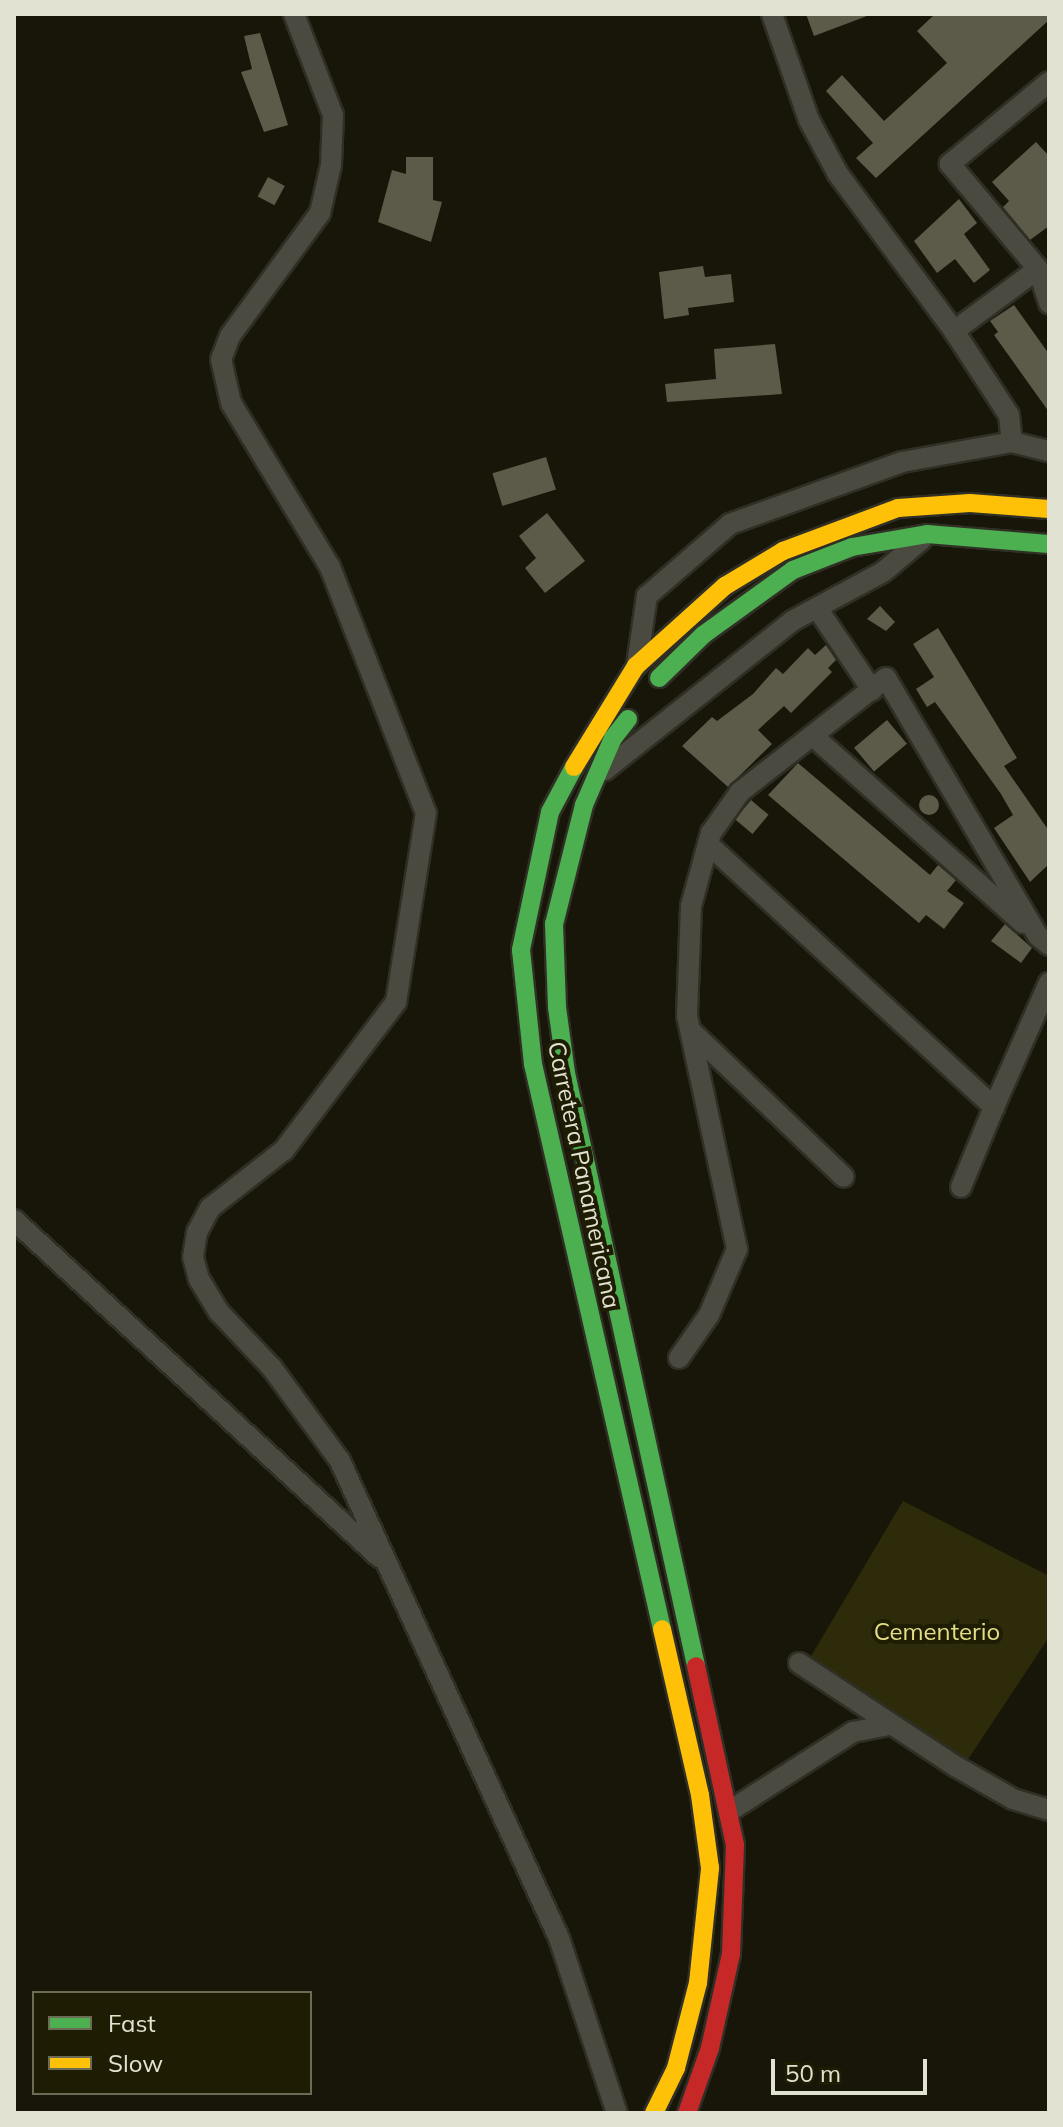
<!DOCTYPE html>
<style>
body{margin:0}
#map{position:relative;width:1063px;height:2127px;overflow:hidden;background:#181608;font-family:Mulish,sans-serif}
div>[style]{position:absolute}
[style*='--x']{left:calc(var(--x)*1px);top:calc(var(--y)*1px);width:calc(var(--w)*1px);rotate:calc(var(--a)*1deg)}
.green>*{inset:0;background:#2d2b09}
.building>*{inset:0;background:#5c5a48;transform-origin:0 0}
.round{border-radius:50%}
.roads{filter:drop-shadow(2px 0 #302f26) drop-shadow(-2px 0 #302f26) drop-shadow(0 2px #302f26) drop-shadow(0 -2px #302f26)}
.street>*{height:20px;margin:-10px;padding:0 10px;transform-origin:10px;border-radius:10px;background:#4a4a40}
.fast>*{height:18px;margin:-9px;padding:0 9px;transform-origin:9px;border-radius:9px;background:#4caf50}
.slow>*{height:18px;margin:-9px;padding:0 9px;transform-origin:9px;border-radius:9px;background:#ffc107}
.jam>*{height:18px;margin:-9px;padding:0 9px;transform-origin:9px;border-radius:9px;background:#c62828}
span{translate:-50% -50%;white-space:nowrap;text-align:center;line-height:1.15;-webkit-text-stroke:8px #1e1c02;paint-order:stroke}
.street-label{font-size:24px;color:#e2e2d2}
.park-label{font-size:24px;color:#e3de85}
.frame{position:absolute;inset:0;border:16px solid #e2e2d2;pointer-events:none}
.legend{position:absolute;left:32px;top:1991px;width:280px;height:104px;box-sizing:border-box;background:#1e1c02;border:2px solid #6c6b55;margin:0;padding:10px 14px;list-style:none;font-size:24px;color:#e2e2d2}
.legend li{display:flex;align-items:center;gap:16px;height:40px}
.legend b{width:40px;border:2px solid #6c6b55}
.scale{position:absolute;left:771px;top:2059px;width:156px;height:36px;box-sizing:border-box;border:4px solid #e2e2d2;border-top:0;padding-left:10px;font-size:24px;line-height:28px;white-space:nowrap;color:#e2e2d2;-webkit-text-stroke:6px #1e1c02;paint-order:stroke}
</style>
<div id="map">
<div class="green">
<div style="clip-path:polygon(903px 1501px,1049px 1576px,1049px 1637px,965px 1764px,807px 1663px)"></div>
</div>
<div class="building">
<div style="clip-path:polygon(806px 14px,867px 14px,867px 16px,814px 36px)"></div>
<div style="clip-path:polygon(935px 14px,1049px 14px,1049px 20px,876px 178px,856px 158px,873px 143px,826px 91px,842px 75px,884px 121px,947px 63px,917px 31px)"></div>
<div style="clip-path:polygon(260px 33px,288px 125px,264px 132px,241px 72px,252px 69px,244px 36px)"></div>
<div style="clip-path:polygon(1036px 142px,1049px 156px,1049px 226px,1030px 240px,1003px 207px,1009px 201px,992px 182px)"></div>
<div style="clip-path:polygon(406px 157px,433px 157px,433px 200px,442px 202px,431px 242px,378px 222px,392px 170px,406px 174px)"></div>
<div style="left:268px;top:177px;width:19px;height:22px;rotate:28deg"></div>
<div style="clip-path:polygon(959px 199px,977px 223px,964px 234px,990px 270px,974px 283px,955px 259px,937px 273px,914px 241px)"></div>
<div style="clip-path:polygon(703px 266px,705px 277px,731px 274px,734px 302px,688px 308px,689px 315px,664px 319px,659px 272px)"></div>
<div style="clip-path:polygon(1014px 305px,1049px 354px,1049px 412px,994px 335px,998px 332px,990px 321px)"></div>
<div style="clip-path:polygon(775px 344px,782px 394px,667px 402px,665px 384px,716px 379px,714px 349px)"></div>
<div style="left:546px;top:457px;width:34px;height:56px;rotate:73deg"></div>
<div style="clip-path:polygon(547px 513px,585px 561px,545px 593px,525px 568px,536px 558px,519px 536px)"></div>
<div style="clip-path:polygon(880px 606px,895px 622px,886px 631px,867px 619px)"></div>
<div style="clip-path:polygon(938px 628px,1017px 758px,1004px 766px,1049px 831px,1049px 864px,1030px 882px,994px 828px,1013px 815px,1001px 794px,935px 702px,927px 707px,916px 689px,934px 677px,913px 644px)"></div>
<div style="clip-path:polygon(826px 645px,836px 660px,828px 668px,832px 672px,791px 713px,784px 706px,758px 730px,772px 744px,728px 787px,682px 746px,712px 717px,717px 721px,753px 694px,776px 668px,783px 674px,808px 648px,815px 655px)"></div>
<div style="left:887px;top:720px;width:31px;height:43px;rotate:50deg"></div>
<div style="clip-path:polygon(798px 763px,930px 875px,938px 865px,956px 880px,947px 891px,964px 903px,944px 929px,926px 915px,919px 923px,768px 795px)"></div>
<div class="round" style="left:919px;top:795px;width:20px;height:20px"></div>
<div style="left:751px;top:800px;width:23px;height:25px;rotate:40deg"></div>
<div style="clip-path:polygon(1005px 924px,1032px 948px,1021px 963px,991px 941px)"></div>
</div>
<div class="roads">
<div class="street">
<div style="--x:294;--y:14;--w:108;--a:68.9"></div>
<div style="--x:333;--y:115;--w:50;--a:92.3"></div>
<div style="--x:331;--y:165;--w:49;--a:102.9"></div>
<div style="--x:320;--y:213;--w:152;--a:126.2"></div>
<div style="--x:230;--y:336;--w:25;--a:111"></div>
<div style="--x:221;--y:359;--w:45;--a:77.2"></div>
<div style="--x:231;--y:403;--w:192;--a:58.9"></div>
<div style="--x:330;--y:567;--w:264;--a:68.7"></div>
<div style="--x:426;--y:813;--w:191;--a:99"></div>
<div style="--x:396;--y:1002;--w:186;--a:127.1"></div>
<div style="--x:284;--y:1150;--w:94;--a:141.9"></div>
<div style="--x:210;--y:1208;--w:27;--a:118"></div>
<div style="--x:197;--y:1232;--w:25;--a:99"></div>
<div style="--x:193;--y:1257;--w:23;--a:75"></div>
<div style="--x:199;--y:1279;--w:39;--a:59"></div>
<div style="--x:219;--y:1312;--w:77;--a:46.6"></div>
<div style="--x:272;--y:1368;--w:115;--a:53.8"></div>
<div style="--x:340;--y:1461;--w:525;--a:65.34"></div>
<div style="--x:559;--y:1938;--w:184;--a:71.7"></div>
<div style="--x:772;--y:14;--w:112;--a:70.8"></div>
<div style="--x:809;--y:120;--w:61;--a:61.8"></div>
<div style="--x:838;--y:174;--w:195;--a:53.5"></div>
<div style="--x:954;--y:331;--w:100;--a:56.8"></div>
<div style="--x:1009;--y:415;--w:27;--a:84"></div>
<div style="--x:1049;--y:82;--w:129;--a:140.4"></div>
<div style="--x:950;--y:164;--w:137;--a:50"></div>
<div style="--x:1038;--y:269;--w:36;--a:72"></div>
<div style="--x:954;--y:331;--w:104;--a:-36.4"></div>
<div style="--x:817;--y:608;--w:99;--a:56.1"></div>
<div style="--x:637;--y:665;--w:70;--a:-81.8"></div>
<div style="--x:647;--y:596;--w:110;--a:-40.9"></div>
<div style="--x:730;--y:524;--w:183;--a:-19.8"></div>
<div style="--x:902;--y:462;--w:112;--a:-10.3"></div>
<div style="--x:1012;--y:442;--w:38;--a:14"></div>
<div style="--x:813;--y:736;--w:281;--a:41.7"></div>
<div style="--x:605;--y:770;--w:239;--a:-38.5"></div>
<div style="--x:792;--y:621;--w:103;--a:-28.3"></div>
<div style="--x:883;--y:572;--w:50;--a:-40.1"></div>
<div style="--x:708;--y:844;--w:389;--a:42.6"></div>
<div style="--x:994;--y:1107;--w:136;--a:-66.1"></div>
<div style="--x:691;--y:1031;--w:211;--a:43.7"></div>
<div style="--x:961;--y:1187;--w:87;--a:-67.6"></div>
<div style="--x:14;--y:1220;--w:497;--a:42.7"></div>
<div style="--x:679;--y:1358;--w:52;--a:-55.1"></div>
<div style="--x:709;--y:1315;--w:72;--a:-67"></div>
<div style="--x:737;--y:1249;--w:238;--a:-102.1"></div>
<div style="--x:687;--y:1016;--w:110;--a:-87.9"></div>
<div style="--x:691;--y:906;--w:76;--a:-74.7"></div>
<div style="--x:711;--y:833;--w:50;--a:-54.7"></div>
<div style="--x:740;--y:792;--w:185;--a:-38"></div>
<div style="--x:886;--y:678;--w:299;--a:59.5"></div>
<div style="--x:1038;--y:936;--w:14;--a:39"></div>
<div style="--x:799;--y:1663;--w:189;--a:33.4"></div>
<div style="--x:957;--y:1767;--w:64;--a:29.7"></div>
<div style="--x:1013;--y:1799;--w:38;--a:17"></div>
<div style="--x:731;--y:1810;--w:145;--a:-32.6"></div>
<div style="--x:853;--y:1732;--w:38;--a:-11"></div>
</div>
<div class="fast">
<div style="--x:659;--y:678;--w:62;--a:-44.3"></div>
<div style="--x:703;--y:635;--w:111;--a:-35.8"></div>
<div style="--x:793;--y:570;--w:63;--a:-21.3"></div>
<div style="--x:852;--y:547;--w:76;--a:-9.8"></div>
<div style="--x:927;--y:534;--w:122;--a:4.7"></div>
<div style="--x:628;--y:719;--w:24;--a:128"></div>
<div style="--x:613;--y:738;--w:73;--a:113.4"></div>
<div style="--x:584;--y:805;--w:123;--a:104.1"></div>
<div style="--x:554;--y:924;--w:83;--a:87.9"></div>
<div style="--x:557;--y:1007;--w:67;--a:82.2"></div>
<div style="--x:566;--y:1073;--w:607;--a:77.63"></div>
<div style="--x:574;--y:767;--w:51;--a:118.1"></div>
<div style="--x:550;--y:812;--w:141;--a:101.9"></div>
<div style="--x:521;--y:950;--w:115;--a:84"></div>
<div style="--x:533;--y:1064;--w:580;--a:77.14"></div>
</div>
<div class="slow">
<div style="--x:574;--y:767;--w:119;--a:-58.5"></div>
<div style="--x:636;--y:666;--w:120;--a:-42"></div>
<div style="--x:725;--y:586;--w:68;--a:-31.1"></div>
<div style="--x:783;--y:551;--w:123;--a:-20.5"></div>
<div style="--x:898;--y:508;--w:72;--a:-4"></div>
<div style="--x:970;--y:503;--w:79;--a:4.3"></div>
<div style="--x:654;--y:2113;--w:50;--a:-63.9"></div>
<div style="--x:676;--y:2068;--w:88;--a:-75.5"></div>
<div style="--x:698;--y:1983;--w:116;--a:-84"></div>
<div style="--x:710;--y:1868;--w:74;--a:-97.8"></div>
<div style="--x:700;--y:1795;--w:170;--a:-102.9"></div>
</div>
<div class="jam">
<div style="--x:687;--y:2113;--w:69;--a:-70.5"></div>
<div style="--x:710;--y:2048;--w:96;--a:-77.4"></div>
<div style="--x:731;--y:1954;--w:109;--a:-87.9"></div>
<div style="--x:735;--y:1845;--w:183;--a:-102.3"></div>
</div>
</div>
<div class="street-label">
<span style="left:584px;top:1175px;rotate:78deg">Carretera Panamericana</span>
</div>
<div class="park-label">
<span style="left:937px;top:1632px">Cementerio</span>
</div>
<div class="frame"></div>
<ul class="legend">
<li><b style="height:10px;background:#4caf50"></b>Fast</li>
<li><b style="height:10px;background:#ffc107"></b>Slow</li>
</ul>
<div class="scale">50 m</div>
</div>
